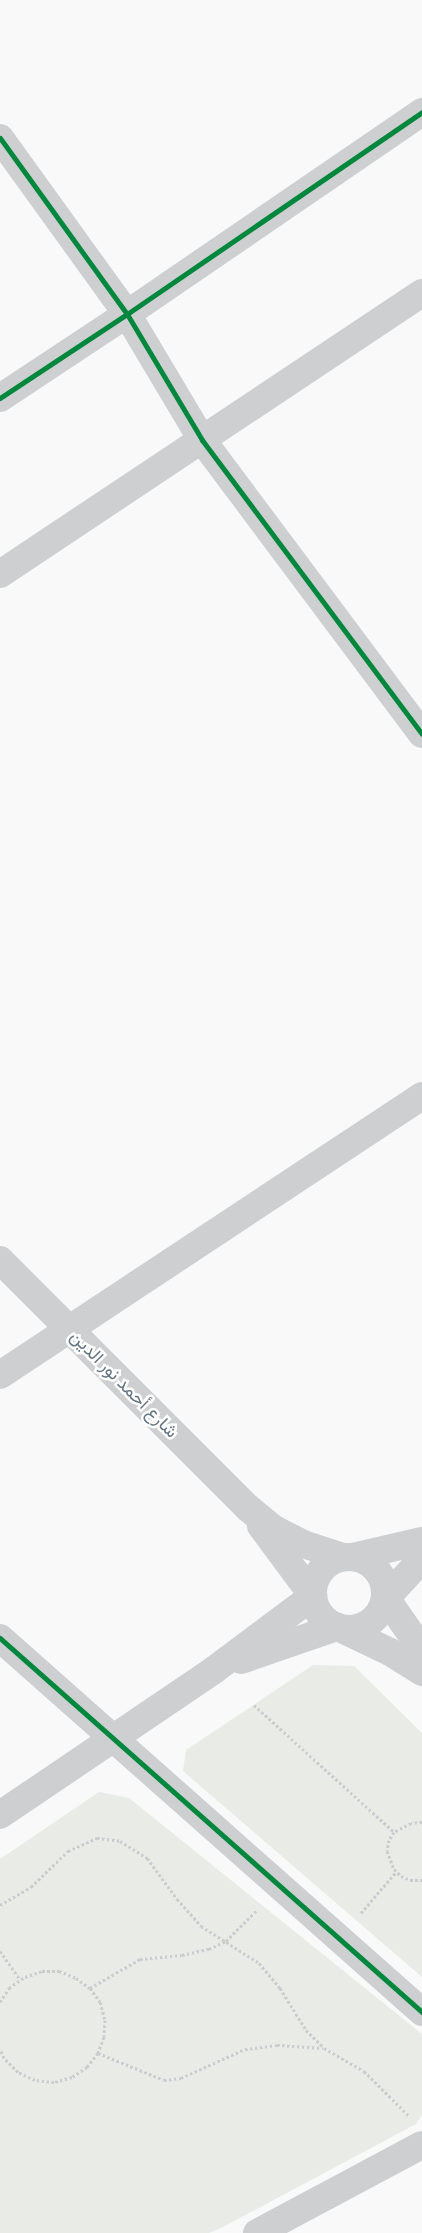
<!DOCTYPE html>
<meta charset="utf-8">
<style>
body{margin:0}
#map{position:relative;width:422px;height:2233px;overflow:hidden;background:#f9f9f9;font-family:"Space Grotesk",Vazirmatn,sans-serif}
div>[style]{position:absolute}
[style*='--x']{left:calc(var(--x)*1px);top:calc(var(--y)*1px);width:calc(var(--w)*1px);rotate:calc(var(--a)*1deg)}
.green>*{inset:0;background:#e8ebe6}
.path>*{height:3px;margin-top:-1.5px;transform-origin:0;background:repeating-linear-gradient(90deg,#cbcccd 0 2.5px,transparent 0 5px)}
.minor>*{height:28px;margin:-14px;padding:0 14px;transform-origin:14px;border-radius:14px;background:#cecfd0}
.tertiary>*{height:28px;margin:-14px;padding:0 14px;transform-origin:14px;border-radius:14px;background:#cecfd0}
.tertiary>.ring{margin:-14px;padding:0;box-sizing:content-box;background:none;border:28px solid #cecfd0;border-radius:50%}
.cycleway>*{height:5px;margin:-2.5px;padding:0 2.5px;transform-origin:2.5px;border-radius:2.5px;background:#00873e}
span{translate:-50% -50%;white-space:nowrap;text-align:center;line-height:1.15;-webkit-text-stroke:5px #fff;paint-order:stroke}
.street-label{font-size:18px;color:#657683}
</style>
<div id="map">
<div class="green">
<div style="clip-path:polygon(313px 1665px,354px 1666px,422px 1733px,422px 1977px,183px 1771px,186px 1750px)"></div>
<div style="clip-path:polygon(99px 1792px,129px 1798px,422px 2034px,422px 2115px,416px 2124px,221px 2228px,209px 2233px,0 2233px,0 1859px)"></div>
</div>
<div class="path">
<div style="--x:254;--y:1705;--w:189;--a:42.2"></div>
<div style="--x:422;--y:1822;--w:11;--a:175"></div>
<div style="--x:411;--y:1823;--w:19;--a:152"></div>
<div style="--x:394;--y:1832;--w:9;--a:122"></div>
<div style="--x:389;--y:1840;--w:11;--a:100"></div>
<div style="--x:387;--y:1851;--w:19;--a:69"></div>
<div style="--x:394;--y:1869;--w:10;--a:45"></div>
<div style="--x:401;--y:1876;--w:10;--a:24"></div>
<div style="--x:410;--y:1880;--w:12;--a:0"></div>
<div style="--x:0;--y:1905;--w:36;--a:-30"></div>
<div style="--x:31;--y:1887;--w:52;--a:-44.2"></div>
<div style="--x:68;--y:1851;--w:32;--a:-24"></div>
<div style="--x:97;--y:1838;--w:23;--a:7"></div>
<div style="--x:120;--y:1841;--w:32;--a:32"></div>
<div style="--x:147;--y:1858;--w:51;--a:53.8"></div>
<div style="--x:177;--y:1899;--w:36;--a:48"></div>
<div style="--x:201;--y:1926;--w:69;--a:32.5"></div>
<div style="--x:259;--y:1963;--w:33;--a:50"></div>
<div style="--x:280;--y:1988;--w:49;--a:58.2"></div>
<div style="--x:306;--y:2030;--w:25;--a:45"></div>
<div style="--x:324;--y:2048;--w:46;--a:29.9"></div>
<div style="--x:364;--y:2071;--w:64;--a:45"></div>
<div style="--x:361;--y:1913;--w:54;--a:-49.5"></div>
<div style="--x:0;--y:1951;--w:35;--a:55"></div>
<div style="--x:90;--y:1988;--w:58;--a:-30.1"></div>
<div style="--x:140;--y:1959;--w:42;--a:-5.4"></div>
<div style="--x:182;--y:1955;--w:28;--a:-13"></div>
<div style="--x:209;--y:1949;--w:19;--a:-25"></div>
<div style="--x:226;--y:1941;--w:45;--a:-45"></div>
<div style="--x:0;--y:2002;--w:17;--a:-57"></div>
<div style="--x:9;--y:1988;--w:19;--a:-35"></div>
<div style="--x:25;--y:1977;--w:18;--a:-19"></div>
<div style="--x:42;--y:1971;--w:17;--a:0"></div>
<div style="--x:59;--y:1971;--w:18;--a:22"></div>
<div style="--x:76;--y:1978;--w:17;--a:36"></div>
<div style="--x:90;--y:1988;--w:17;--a:54"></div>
<div style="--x:100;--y:2002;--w:19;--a:74"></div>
<div style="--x:105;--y:2020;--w:17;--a:93"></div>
<div style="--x:104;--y:2037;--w:17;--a:111"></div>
<div style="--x:98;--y:2053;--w:18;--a:128"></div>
<div style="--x:87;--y:2067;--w:18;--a:146"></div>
<div style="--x:72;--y:2077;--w:19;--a:164"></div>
<div style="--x:54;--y:2082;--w:19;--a:-174"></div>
<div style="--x:35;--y:2080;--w:19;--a:-155"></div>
<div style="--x:18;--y:2072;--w:20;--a:-135"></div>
<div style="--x:4;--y:2058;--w:10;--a:-114"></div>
<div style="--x:98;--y:2053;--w:71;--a:22.2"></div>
<div style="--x:164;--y:2080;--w:17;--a:-7"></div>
<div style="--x:181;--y:2078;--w:70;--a:-24.4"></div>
<div style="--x:245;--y:2049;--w:32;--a:-7"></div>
<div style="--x:277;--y:2045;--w:46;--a:3.7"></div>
</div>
<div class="minor">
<div style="--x:0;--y:138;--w:217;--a:54.2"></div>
<div style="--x:127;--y:314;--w:147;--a:59.2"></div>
<div style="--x:202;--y:440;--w:367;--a:53.2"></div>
<div style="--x:0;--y:398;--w:152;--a:-33.5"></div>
<div style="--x:127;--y:314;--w:358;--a:-34.4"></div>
<div style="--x:0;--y:574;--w:507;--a:-33.66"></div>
<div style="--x:0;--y:1375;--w:506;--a:-33.47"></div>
<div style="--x:353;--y:1557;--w:71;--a:-13.1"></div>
<div style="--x:386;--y:1598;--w:53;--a:-47.3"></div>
<div style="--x:0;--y:1638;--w:564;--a:41.55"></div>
<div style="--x:241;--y:1660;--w:102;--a:-19"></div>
<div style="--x:0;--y:1815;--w:258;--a:-34.1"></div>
<div style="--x:214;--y:1670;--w:124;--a:-36.8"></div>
<div style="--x:257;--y:2233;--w:187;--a:-28.1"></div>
</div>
<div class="tertiary">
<div style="--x:0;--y:1260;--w:351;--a:45"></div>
<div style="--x:248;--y:1508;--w:33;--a:39"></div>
<div style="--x:274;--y:1529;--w:33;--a:27"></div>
<div style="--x:303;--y:1544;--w:42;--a:18"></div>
<div style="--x:261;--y:1526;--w:87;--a:53.4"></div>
<div class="ring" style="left:313px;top:1557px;width:44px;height:44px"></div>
<div style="--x:386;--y:1598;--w:63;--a:55.3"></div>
<div style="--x:342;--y:1629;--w:53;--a:25.6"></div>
<div style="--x:390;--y:1652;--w:38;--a:32"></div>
</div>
<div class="cycleway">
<div style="--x:0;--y:138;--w:217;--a:54.2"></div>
<div style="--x:127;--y:314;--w:147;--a:59.2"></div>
<div style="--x:202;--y:440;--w:367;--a:53.2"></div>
<div style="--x:0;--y:398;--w:152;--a:-33.5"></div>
<div style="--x:127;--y:314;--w:358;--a:-34.4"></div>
<div style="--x:0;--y:1638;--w:564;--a:41.55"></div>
</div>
<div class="street-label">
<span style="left:124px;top:1384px;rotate:45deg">شارع أحمد نور الدين</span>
</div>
</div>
